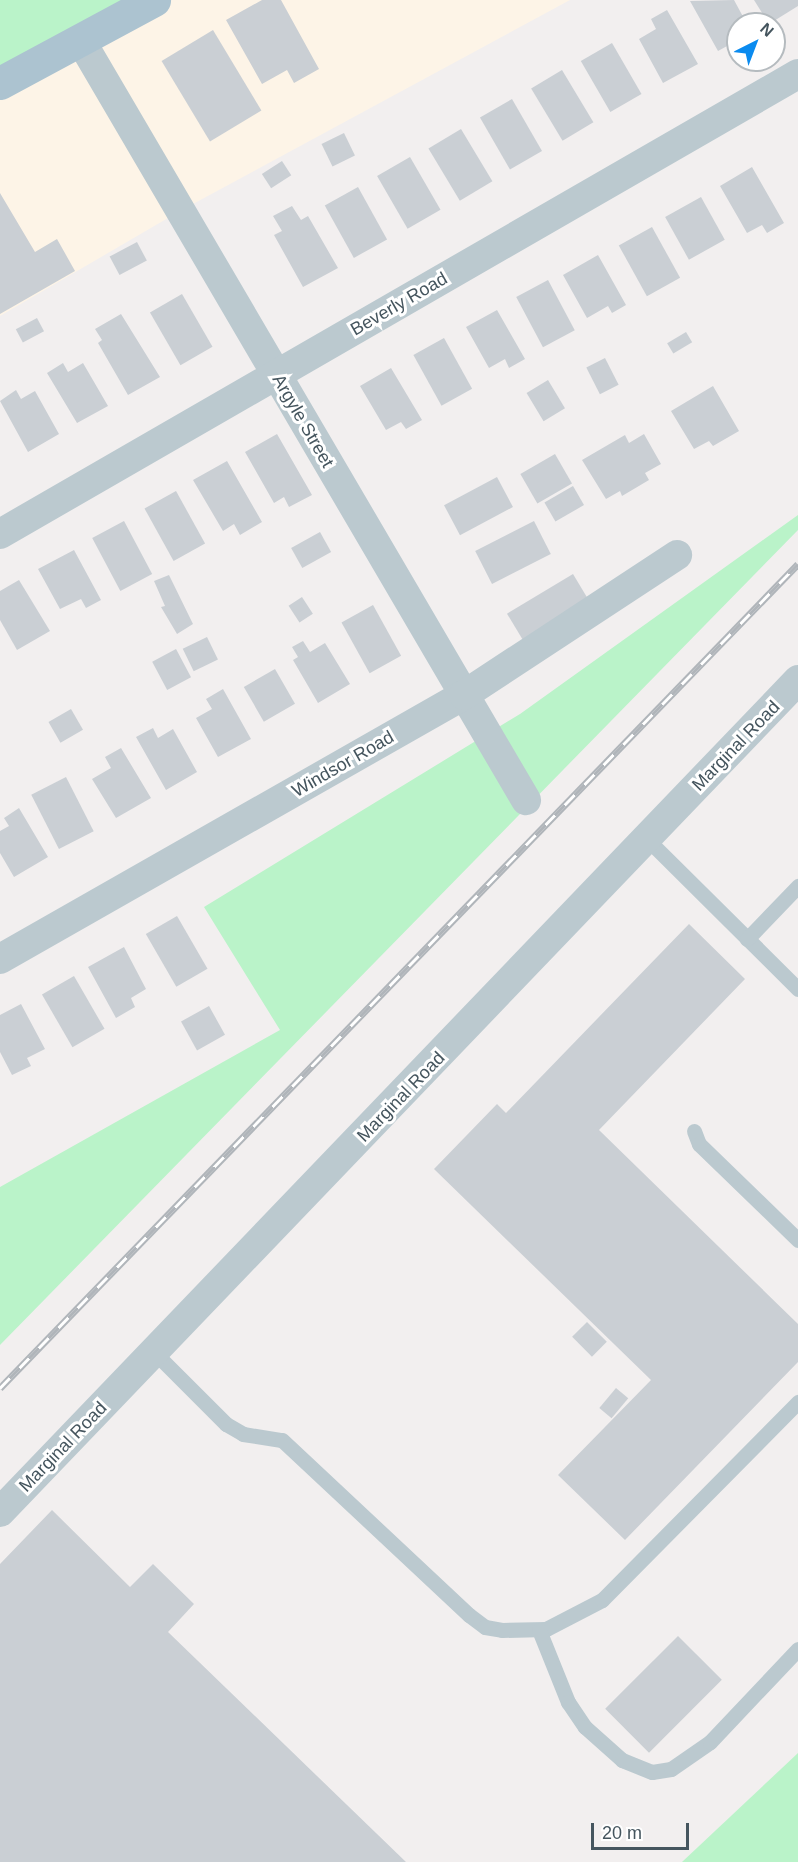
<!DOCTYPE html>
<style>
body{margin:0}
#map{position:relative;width:798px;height:1862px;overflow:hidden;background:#f2efef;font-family:Helvetica,sans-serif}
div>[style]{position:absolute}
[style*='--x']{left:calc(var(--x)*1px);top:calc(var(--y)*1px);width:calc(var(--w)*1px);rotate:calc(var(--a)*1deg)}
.commercial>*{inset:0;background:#fdf4e7}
.green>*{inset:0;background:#baf3c9}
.building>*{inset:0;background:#cacfd4;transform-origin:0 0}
.service>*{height:15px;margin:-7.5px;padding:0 7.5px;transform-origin:7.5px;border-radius:7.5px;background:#bbc9cf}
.minor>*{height:30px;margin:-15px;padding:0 15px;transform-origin:15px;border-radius:15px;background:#bbc9cf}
.primary>*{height:33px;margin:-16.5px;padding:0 16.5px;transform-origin:16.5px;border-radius:16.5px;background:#acc3d0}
.rail>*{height:7px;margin-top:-3.5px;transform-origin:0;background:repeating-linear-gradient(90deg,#fff 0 14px,#b0b5ba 0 28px);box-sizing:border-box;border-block:2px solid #b0b5ba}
span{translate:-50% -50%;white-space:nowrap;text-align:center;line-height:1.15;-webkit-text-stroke:6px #fff;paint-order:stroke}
.street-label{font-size:18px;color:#45555e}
.north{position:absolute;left:726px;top:12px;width:60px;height:60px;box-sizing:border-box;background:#fff;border:2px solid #b5bbbf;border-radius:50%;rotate:42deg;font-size:16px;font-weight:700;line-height:24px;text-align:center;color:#45555e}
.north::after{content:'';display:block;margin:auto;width:21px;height:27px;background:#0b8bef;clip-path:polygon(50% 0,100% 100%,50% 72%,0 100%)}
.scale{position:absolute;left:591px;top:1823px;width:98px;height:27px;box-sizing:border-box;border:3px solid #45555e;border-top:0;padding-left:8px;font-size:18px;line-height:21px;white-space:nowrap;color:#45555e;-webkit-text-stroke:4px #fff;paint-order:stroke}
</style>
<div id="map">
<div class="commercial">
<div style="clip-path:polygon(154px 0,570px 0,180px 211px,0 316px,0 83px)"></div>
</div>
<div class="green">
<div style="clip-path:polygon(0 0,154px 0,0 83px)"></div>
<div style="clip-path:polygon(798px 515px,798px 530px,0 1345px,0 1187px,280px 1030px,204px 907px,520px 714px)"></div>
<div style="clip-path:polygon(798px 1753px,798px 1862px,682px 1862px)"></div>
</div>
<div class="building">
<div style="clip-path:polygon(262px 0,281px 0,319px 69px,294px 83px,287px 70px,262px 84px,226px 20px)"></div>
<div style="clip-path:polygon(734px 0,747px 24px,738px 24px,738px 40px,718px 51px,690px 1px)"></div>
<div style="clip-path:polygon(754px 0,798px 0,798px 6px,769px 24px)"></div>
<div style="clip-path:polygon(667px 10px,698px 64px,663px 83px,639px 39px,656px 29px,651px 19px)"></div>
<div style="left:213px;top:30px;width:94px;height:60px;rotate:59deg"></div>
<div style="left:612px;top:43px;width:59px;height:36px;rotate:60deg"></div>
<div style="left:562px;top:70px;width:61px;height:36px;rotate:59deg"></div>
<div style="left:512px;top:99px;width:60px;height:37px;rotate:60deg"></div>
<div style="left:461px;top:129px;width:61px;height:38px;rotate:59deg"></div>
<div style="left:344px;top:133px;width:25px;height:25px;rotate:64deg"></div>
<div style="left:410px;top:157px;width:61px;height:38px;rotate:60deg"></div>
<div style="left:282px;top:161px;width:17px;height:24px;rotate:57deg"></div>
<div style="clip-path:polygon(752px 167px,784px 223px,767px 233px,762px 225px,747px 233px,720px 186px)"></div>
<div style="left:358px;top:187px;width:60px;height:38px;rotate:61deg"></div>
<div style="clip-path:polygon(0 193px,35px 252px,57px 239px,75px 271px,0 314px)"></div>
<div style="left:701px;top:197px;width:49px;height:41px;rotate:61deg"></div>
<div style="clip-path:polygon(292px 206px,301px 220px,308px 216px,338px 268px,303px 287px,274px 235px,282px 231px,273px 216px)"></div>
<div style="left:652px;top:227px;width:58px;height:38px;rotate:61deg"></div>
<div style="left:137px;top:242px;width:21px;height:31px;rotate:62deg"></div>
<div style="clip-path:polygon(598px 255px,626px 305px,612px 313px,608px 306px,587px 318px,563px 275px)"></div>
<div style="left:548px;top:280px;width:57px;height:36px;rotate:62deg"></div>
<div style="left:182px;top:294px;width:61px;height:37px;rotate:60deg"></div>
<div style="clip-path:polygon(497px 310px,525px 359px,509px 368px,505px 359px,489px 368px,466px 327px)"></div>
<div style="clip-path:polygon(121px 314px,160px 377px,128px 395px,98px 343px,102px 340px,95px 329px)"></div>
<div style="left:37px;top:318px;width:15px;height:24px;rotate:62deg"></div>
<div style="left:686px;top:332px;width:12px;height:22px;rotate:59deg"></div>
<div style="left:444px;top:338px;width:58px;height:35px;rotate:61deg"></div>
<div style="left:605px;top:358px;width:30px;height:21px;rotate:63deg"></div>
<div style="clip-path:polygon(63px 363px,68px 372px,83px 363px,108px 406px,77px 423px,47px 373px)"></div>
<div style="clip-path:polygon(391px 368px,422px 420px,406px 429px,401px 422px,386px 430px,360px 386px)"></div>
<div style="left:548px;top:380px;width:33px;height:25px;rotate:59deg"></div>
<div style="clip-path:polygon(713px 386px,739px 431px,713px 446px,709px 441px,694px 449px,671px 411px)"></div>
<div style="clip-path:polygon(16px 390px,21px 399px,35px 391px,59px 434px,28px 452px,0 401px)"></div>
<div style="clip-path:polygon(277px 434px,312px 495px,289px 507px,284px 497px,274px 503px,245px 452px)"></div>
<div style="clip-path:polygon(644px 434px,661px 464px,645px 473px,649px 480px,622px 496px,620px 491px,606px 499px,582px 460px,625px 435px,629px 443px)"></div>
<div style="left:555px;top:454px;width:34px;height:40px;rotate:60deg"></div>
<div style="clip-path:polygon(227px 461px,262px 522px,240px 535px,234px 524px,223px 531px,193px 480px)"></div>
<div style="left:497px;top:477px;width:34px;height:60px;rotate:62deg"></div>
<div style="left:573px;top:486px;width:22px;height:33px;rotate:60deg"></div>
<div style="left:176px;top:491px;width:60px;height:36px;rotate:61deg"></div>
<div style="left:124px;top:521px;width:60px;height:36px;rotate:62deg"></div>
<div style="left:534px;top:521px;width:37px;height:66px;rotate:63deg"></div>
<div style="left:320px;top:532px;width:23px;height:33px;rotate:61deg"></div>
<div style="clip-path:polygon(74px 550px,101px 600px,86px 608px,81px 599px,60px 609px,38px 569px)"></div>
<div style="left:573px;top:574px;width:37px;height:77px;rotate:59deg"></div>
<div style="clip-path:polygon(169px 575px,193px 624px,177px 634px,161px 607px,165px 606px,154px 581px)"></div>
<div style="clip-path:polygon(19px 580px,50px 631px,17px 650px,0 620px,0 591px)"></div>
<div style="left:302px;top:597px;width:20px;height:16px;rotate:57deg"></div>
<div style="left:373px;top:605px;width:58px;height:36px;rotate:61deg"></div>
<div style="left:207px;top:637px;width:25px;height:27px;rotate:64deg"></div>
<div style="clip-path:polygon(303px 641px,310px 652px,325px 643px,350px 684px,318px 703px,293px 660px,298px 657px,292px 647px)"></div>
<div style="left:176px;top:649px;width:32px;height:27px;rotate:62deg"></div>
<div style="left:275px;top:669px;width:40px;height:36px;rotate:60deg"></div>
<div style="clip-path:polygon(223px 689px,251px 739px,218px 757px,196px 718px,212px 709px,206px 699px)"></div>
<div style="left:71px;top:709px;width:24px;height:26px;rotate:60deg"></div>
<div style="clip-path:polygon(153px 728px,158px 738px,173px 729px,197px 772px,166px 790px,136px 737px)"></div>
<div style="clip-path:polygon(121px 748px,151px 798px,116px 818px,92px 779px,111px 768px,105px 757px)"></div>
<div style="left:66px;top:777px;width:61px;height:39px;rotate:63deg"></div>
<div style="clip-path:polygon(19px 808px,48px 857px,14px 877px,0 853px,0 831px,9px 826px,4px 818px)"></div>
<div style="left:177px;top:916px;width:61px;height:36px;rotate:60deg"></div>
<div style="clip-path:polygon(689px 924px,745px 979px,599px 1130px,798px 1324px,798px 1362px,625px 1540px,558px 1475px,651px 1380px,434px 1169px,497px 1104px,506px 1113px)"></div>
<div style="clip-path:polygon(124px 947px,146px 989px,131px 998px,135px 1007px,116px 1018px,88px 967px)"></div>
<div style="left:74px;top:976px;width:61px;height:37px;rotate:60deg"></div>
<div style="clip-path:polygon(21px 1004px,45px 1049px,27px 1058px,31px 1066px,12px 1075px,0 1052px,0 1015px)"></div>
<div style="left:209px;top:1006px;width:33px;height:32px;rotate:61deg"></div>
<div style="left:587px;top:1322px;width:28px;height:21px;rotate:45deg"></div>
<div style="left:616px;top:1388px;width:16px;height:26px;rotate:40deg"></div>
<div style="clip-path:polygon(52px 1510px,130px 1587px,153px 1564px,194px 1604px,168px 1632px,406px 1862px,0 1862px,0 1564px)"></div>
<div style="left:678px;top:1636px;width:62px;height:103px;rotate:45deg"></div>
</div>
<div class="service">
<div style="--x:647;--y:839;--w:213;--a:44.8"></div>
<div style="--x:747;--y:939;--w:74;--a:-46.1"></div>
<div style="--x:694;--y:1131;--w:14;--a:69"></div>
<div style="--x:699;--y:1144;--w:138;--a:44.1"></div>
<div style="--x:154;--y:1352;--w:102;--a:45"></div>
<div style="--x:226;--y:1424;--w:20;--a:30"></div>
<div style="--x:243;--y:1434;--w:39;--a:9"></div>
<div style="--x:282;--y:1440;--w:256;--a:43.1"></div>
<div style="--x:469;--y:1615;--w:20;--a:37"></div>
<div style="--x:485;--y:1627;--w:17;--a:10"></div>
<div style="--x:502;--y:1630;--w:44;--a:-1.3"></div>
<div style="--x:546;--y:1629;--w:63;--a:-27.4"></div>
<div style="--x:602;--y:1600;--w:279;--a:-45.3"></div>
<div style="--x:539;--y:1630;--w:78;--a:68.1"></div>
<div style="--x:568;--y:1702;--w:30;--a:56"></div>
<div style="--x:585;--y:1727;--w:50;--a:41.7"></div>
<div style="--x:622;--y:1760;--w:32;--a:22"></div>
<div style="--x:652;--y:1772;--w:19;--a:-9"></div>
<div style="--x:671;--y:1769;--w:47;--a:-34.7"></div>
<div style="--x:710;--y:1742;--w:128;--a:-46.6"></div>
</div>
<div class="minor">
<div style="--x:81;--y:41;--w:880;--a:59.62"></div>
<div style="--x:0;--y:534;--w:921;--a:-29.96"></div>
<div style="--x:0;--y:959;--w:534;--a:-29.64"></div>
<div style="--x:464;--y:695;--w:255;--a:-33.3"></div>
<div style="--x:0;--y:1512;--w:1153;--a:-46.19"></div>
</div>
<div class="primary">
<div style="--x:0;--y:83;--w:175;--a:-28.3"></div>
</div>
<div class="rail">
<div style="--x:0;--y:1388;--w:1147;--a:-45.92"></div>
</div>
<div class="street-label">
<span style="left:399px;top:304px;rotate:-30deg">Beverly Road</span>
<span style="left:303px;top:421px;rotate:60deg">Argyle Street</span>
<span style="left:736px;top:746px;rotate:-46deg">Marginal Road</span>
<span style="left:343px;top:764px;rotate:-30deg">Windsor Road</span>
<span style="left:401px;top:1097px;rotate:-46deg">Marginal Road</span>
<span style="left:63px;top:1447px;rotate:-46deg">Marginal Road</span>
</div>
<div class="north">N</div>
<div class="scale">20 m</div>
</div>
